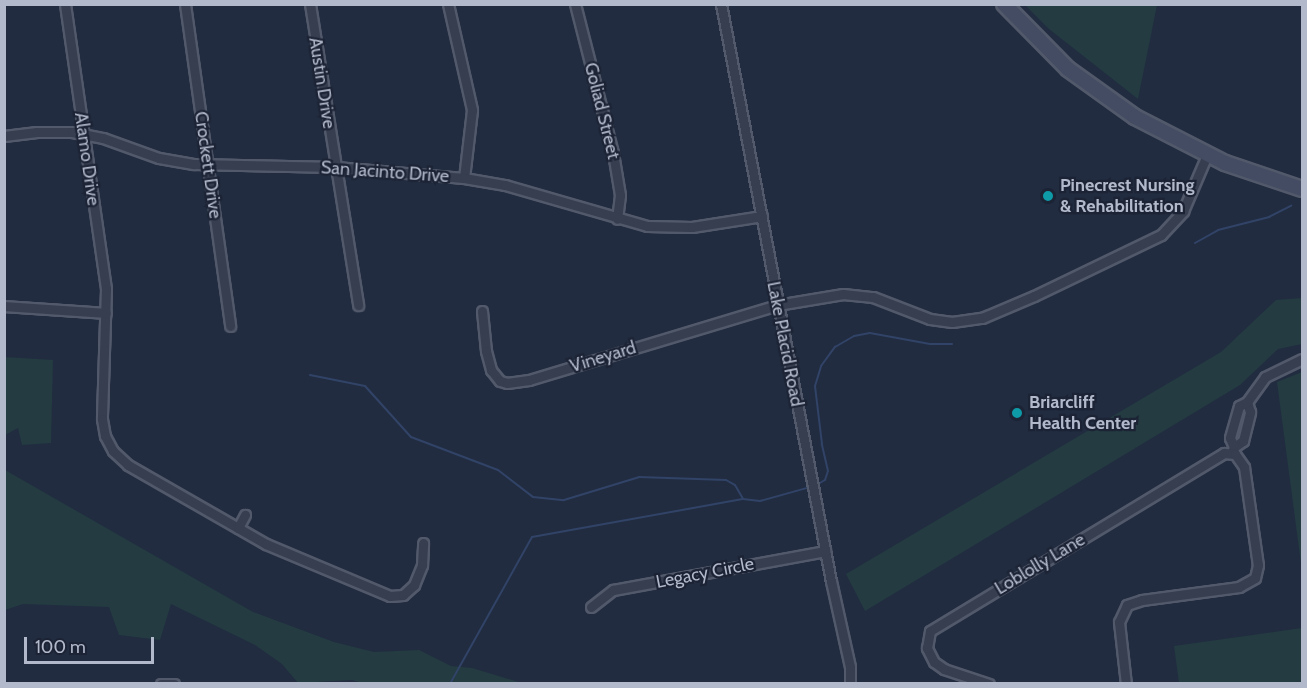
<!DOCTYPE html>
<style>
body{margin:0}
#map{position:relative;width:1307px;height:688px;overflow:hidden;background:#212c40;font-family:Cabin,sans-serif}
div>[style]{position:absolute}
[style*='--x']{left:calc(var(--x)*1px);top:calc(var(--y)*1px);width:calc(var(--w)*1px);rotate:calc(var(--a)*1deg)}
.green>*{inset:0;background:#233b41}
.stream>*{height:2px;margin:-1px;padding:0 1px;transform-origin:1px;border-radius:1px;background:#314367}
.roads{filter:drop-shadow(2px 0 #51596a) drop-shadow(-2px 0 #51596a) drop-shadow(0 2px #51596a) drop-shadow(0 -2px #51596a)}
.street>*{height:9px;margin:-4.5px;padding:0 4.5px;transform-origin:4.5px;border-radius:4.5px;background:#363e50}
.secondary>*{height:14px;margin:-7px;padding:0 7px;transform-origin:7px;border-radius:7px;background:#434c63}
.dots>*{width:16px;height:16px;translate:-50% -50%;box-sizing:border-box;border:3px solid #1b2334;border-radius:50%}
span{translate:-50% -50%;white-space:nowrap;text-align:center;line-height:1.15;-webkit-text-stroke:4.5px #1b2334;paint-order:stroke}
.street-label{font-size:18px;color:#b2b9cb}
.poi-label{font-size:18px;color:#b2b9cb;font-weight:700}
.left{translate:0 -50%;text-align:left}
.frame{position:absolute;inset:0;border:6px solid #b2b9cb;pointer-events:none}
.scale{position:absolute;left:24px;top:637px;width:130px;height:27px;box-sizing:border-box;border:3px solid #b2b9cb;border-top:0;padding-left:8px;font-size:18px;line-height:21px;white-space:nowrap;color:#b2b9cb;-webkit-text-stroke:4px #1b2334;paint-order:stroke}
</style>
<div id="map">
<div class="green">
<div style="clip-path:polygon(1025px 5px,1157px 5px,1138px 99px,1049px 29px)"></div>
<div style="clip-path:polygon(1302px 298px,1302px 344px,1278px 349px,1240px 385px,865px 611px,846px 574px,1221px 352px,1276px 300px)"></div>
<div style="clip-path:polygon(5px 357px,53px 360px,51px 443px,22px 445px,18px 428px,5px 435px)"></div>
<div style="clip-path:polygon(1302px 372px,1302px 571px,1277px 382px)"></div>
<div style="clip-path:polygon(5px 470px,253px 612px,334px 642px,374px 652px,419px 650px,451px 666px,472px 668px,522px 683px,365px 684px,352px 680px,298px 683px,282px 664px,255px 645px,171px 604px,160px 640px,119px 635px,109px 607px,23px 604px,5px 610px)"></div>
<div style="clip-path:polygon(1302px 628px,1302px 683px,1179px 683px,1174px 646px)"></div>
</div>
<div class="stream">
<div style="--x:1195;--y:243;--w:26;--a:-29"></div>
<div style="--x:1218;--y:230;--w:53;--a:-14.3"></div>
<div style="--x:1269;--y:217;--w:25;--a:-27"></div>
<div style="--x:310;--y:375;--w:56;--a:11.3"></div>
<div style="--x:365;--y:386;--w:69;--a:48"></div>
<div style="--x:411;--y:437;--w:93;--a:20.8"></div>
<div style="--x:498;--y:470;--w:44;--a:37.6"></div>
<div style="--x:533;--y:497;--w:31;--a:6"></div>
<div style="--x:564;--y:500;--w:78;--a:-17"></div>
<div style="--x:639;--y:477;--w:87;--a:2"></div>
<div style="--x:726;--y:480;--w:10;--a:29"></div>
<div style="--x:735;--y:485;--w:16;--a:60"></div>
<div style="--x:818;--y:484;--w:8;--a:-30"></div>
<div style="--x:825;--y:480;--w:9;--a:-72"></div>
<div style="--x:828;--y:471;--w:28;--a:-103"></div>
<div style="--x:822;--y:444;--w:58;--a:-96.9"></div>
<div style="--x:815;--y:386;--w:21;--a:-73"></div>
<div style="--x:821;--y:366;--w:24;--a:-54"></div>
<div style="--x:835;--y:347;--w:22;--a:-30"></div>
<div style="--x:854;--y:336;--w:16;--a:-11"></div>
<div style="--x:870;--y:333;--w:61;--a:10.4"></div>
<div style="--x:930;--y:344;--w:22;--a:0"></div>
<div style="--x:451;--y:682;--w:166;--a:-60.8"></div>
<div style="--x:532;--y:537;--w:214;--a:-10.2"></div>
<div style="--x:743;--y:499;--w:17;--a:7"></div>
<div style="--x:760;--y:501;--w:49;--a:-15.5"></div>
</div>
<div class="roads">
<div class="street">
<div style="--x:65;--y:4;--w:288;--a:81.8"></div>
<div style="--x:106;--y:289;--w:130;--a:91.8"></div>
<div style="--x:102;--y:419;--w:17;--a:80"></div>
<div style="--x:105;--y:436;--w:17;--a:62"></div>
<div style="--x:113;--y:451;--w:21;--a:43"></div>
<div style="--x:128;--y:465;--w:159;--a:29.8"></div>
<div style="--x:266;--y:544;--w:134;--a:22.8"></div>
<div style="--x:390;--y:596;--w:13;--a:-4"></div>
<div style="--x:403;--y:595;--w:15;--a:-42"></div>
<div style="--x:414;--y:585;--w:22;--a:-68"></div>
<div style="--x:422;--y:565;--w:22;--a:-87"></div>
<div style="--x:185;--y:4;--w:325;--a:82"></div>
<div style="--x:310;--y:4;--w:305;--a:80.9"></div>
<div style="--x:448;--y:4;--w:109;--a:77.2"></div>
<div style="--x:472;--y:110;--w:68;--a:96.7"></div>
<div style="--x:575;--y:4;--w:154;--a:75.7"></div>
<div style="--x:613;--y:153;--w:43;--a:80.5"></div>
<div style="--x:620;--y:195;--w:24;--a:97"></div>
<div style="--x:721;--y:4;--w:587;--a:79.21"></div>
<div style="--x:831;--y:581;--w:88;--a:77.5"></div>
<div style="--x:850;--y:667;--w:17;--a:90"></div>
<div style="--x:4;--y:136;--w:33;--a:-7"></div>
<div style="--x:37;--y:132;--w:35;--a:0"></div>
<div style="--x:72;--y:132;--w:32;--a:11"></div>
<div style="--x:103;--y:138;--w:59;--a:19.7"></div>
<div style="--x:159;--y:158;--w:36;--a:10"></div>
<div style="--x:194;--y:164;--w:142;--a:1.2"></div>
<div style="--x:336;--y:167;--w:128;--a:4.9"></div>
<div style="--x:464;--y:178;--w:42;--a:9.7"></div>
<div style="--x:505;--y:185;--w:148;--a:16.1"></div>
<div style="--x:647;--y:226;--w:45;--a:1.3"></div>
<div style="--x:692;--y:227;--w:71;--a:-8.9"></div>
<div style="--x:4;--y:306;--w:102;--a:3.9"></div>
<div style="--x:482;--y:311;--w:40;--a:84.3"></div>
<div style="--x:486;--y:351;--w:20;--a:75"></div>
<div style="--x:491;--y:370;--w:14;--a:51"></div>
<div style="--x:500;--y:381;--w:7;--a:16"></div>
<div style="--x:507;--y:383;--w:22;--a:-8"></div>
<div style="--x:529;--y:380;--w:259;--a:-16.8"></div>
<div style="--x:777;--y:305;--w:67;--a:-9.5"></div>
<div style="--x:843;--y:294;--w:30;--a:6"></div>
<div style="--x:873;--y:297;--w:61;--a:21.1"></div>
<div style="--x:930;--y:319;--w:22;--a:8"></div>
<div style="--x:952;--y:322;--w:30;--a:-8"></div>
<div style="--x:982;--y:318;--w:56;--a:-22.9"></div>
<div style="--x:1034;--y:296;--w:141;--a:-25.7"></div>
<div style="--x:1161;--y:235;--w:33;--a:-47"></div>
<div style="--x:1183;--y:211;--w:61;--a:-66.8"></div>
<div style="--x:1247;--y:402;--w:31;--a:-54"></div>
<div style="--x:1265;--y:377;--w:41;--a:-25.9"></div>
<div style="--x:1232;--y:453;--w:6;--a:-72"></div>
<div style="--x:1234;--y:447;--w:11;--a:-34"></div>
<div style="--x:1243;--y:441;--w:30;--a:-76"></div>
<div style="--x:1250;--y:412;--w:10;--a:-107"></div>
<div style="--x:1247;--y:402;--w:9;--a:153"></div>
<div style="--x:1239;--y:406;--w:33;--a:106"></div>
<div style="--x:1230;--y:438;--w:10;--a:66"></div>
<div style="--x:238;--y:528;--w:15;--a:-62"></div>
<div style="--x:591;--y:607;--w:28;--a:-38"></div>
<div style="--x:613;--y:590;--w:216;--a:-10.4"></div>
<div style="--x:161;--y:684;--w:13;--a:0"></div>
<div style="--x:989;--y:684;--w:47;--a:-161.6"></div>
<div style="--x:944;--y:669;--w:12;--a:-145"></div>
<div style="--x:934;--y:662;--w:16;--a:-117"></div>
<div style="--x:927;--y:648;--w:17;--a:-80"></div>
<div style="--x:930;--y:631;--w:344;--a:-31.2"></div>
<div style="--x:1224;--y:453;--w:11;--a:5"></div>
<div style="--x:1235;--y:454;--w:16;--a:55"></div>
<div style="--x:1244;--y:467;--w:99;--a:81.9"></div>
<div style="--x:1258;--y:565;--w:13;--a:103"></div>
<div style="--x:1255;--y:578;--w:18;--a:151"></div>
<div style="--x:1239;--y:587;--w:98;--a:172.4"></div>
<div style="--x:1142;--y:600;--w:16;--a:162"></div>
<div style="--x:1127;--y:605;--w:19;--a:115"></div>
<div style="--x:1119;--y:622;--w:62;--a:83.6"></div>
</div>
<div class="secondary">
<div style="--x:1004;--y:4;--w:91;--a:45.4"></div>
<div style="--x:1068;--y:69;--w:82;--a:35.6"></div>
<div style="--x:1135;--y:117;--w:101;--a:27.1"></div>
<div style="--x:1225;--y:163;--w:81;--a:18.7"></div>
</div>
</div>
<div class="dots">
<div style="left:1048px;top:196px;background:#0f9aa8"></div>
<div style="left:1017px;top:413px;background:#0f9aa8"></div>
</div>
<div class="street-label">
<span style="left:322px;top:83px;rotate:81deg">Austin Drive</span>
<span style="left:602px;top:111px;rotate:76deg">Goliad Street</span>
<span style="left:87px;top:159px;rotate:82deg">Alamo Drive</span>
<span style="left:208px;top:165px;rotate:82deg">Crockett Drive</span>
<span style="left:385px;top:172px;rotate:4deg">San Jacinto Drive</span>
<span style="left:785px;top:344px;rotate:79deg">Lake Placid Road</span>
<span style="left:603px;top:357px;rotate:-17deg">Vineyard</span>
<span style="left:1040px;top:564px;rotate:-31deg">Loblolly Lane</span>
<span style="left:705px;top:573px;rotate:-11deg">Legacy Circle</span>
</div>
<div class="poi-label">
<span class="left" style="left:1060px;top:196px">Pinecrest Nursing<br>&amp; Rehabilitation</span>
<span class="left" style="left:1029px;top:413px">Briarcliff<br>Health Center</span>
</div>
<div class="frame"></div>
<div class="scale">100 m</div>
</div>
